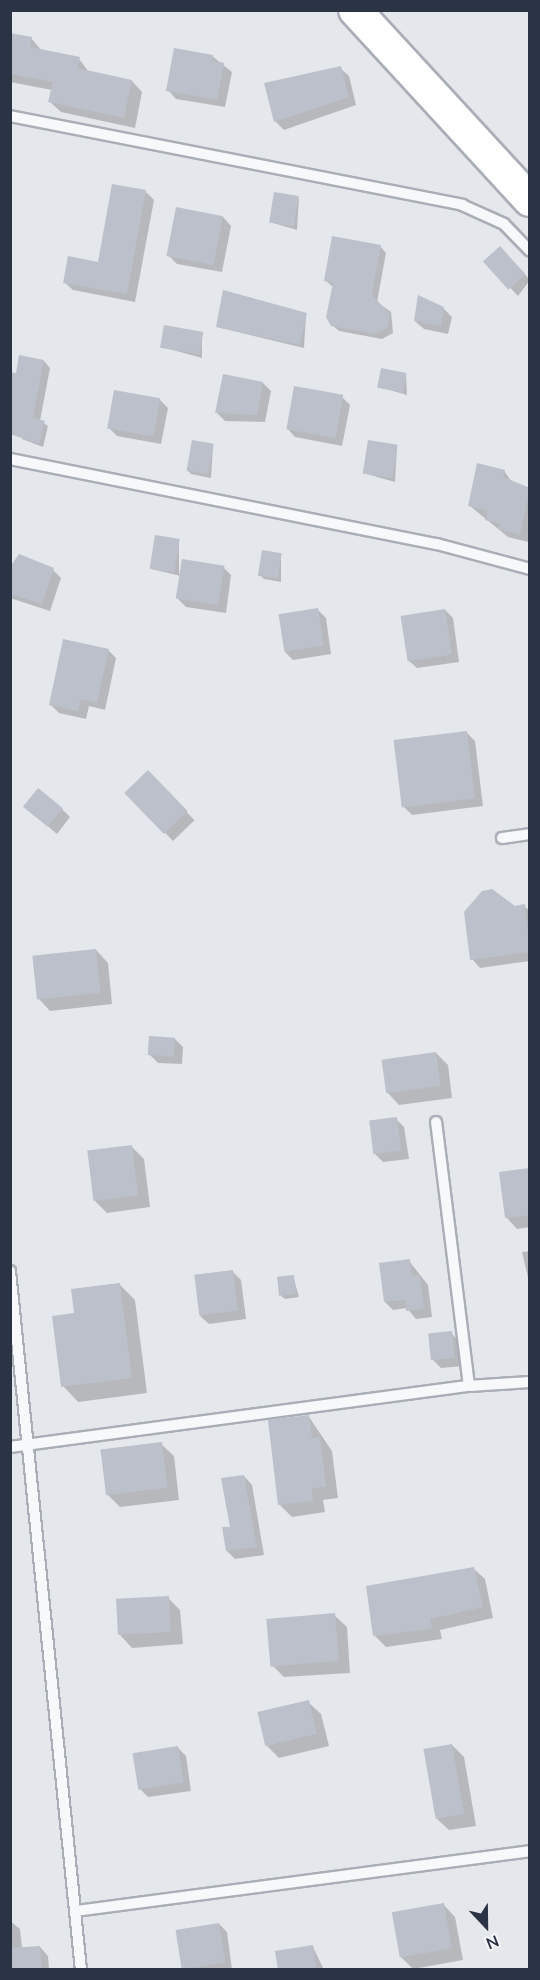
<!DOCTYPE html>
<style>
body{margin:0}
#map{position:relative;width:540px;height:1980px;overflow:hidden;background:#e4e7ec;font-family:Mulish,sans-serif}
div>[style]{position:absolute}
[style*='--x']{left:calc(var(--x)*1px);top:calc(var(--y)*1px);width:calc(var(--w)*1px);rotate:calc(var(--a)*1deg)}
.shadow>*{inset:0;background:#0003;transform-origin:0 0}
.building>*{inset:0;background:#bbc0ca;transform-origin:0 0}
.roads{filter:drop-shadow(2px 0 #a9aeb7) drop-shadow(-2px 0 #a9aeb7) drop-shadow(0 2px #a9aeb7) drop-shadow(0 -2px #a9aeb7)}
.lane>*{height:10px;margin:-5px;padding:0 5px;transform-origin:5px;border-radius:5px;background:#f7f8fa}
.secondary>*{height:32px;margin:-16px;padding:0 16px;transform-origin:16px;border-radius:16px;background:#fff}
span{translate:-50% -50%;white-space:nowrap;text-align:center;line-height:1.15;-webkit-text-stroke:4.5px #f4f6f9;paint-order:stroke}
.frame{position:absolute;inset:0;border:12px solid #2b3445;pointer-events:none}
.north{position:absolute;left:456px;top:1896px;width:60px;height:60px;-webkit-text-stroke:4px #f4f6f9;paint-order:stroke;rotate:158deg;font-size:16px;font-weight:700;line-height:24px;text-align:center;color:#2b3445}
.north::after{content:'';display:block;margin:auto;width:21px;height:27px;background:#2b3445;clip-path:polygon(50% 0,100% 100%,50% 72%,0 100%)}
</style>
<div id="map">
<div class="shadow">
<div style="clip-path:polygon(10px 35px,31px 38px,42px 51px,79px 59px,89px 72px,132px 81px,142px 92px,135px 128px,61px 112px,50px 102px,52px 90px,10px 82px)"></div>
<div style="clip-path:polygon(212px 56px,232px 72px,225px 107px,176px 99px,168px 90px)"></div>
<div style="clip-path:polygon(340px 68px,349px 76px,356px 105px,284px 130px,276px 122px,265px 84px)"></div>
<div style="clip-path:polygon(146px 192px,154px 200px,135px 302px,73px 290px,64px 282px,99px 263px)"></div>
<div style="clip-path:polygon(299px 198px,297px 230px,270px 222px)"></div>
<div style="clip-path:polygon(223px 217px,231px 226px,222px 272px,177px 264px,169px 256px)"></div>
<div style="clip-path:polygon(380px 246px,386px 253px,377px 302px,391px 312px,393px 333px,382px 339px,339px 331px,332px 325px,333px 287px,325px 280px)"></div>
<div style="clip-path:polygon(508px 256px,530px 280px,518px 296px,486px 262px)"></div>
<div style="clip-path:polygon(443px 308px,452px 317px,448px 334px,424px 329px,415px 321px)"></div>
<div style="clip-path:polygon(306px 314px,304px 348px,217px 327px)"></div>
<div style="clip-path:polygon(202px 334px,202px 358px,162px 347px)"></div>
<div style="clip-path:polygon(44px 361px,50px 368px,40px 421px,48px 426px,43px 447px,22px 439px,28px 417px,17px 374px)"></div>
<div style="clip-path:polygon(406px 375px,407px 395px,379px 387px)"></div>
<div style="clip-path:polygon(263px 383px,271px 391px,265px 422px,225px 421px,217px 413px)"></div>
<div style="clip-path:polygon(342px 397px,350px 405px,342px 446px,295px 437px,287px 428px)"></div>
<div style="clip-path:polygon(159px 399px,168px 408px,161px 444px,117px 436px,109px 428px)"></div>
<div style="clip-path:polygon(213px 446px,211px 478px,191px 474px,187px 470px)"></div>
<div style="clip-path:polygon(397px 447px,395px 482px,363px 473px)"></div>
<div style="clip-path:polygon(504px 471px,512px 482px,530px 490px,528px 542px,508px 537px,470px 506px)"></div>
<div style="clip-path:polygon(179px 540px,179px 574px,223px 567px,231px 575px,226px 613px,186px 607px,178px 599px,181px 576px,151px 569px)"></div>
<div style="clip-path:polygon(281px 554px,281px 582px,264px 579px,260px 575px)"></div>
<div style="clip-path:polygon(10px 569px,53px 570px,61px 578px,50px 611px,10px 598px)"></div>
<div style="clip-path:polygon(318px 610px,326px 618px,331px 654px,293px 660px,285px 652px)"></div>
<div style="clip-path:polygon(445px 610px,453px 618px,459px 662px,417px 668px,408px 660px)"></div>
<div style="clip-path:polygon(108px 650px,116px 658px,105px 710px,89px 706px,86px 719px,59px 713px,51px 705px)"></div>
<div style="clip-path:polygon(467px 733px,475px 741px,483px 806px,412px 815px,404px 807px)"></div>
<div style="left:148px;top:772px;width:67px;height:30px;rotate:46deg"></div>
<div style="clip-path:polygon(25px 807px,62px 809px,70px 817px,57px 834px)"></div>
<div style="clip-path:polygon(524px 906px,530px 911px,530px 961px,480px 968px,472px 959px,514px 907px)"></div>
<div style="clip-path:polygon(96px 950px,108px 963px,112px 1004px,50px 1011px,38px 998px)"></div>
<div style="clip-path:polygon(175px 1039px,183px 1047px,182px 1064px,158px 1063px,149px 1054px)"></div>
<div style="clip-path:polygon(436px 1053px,448px 1065px,452px 1098px,399px 1105px,387px 1092px)"></div>
<div style="clip-path:polygon(396px 1119px,404px 1127px,409px 1159px,383px 1162px,375px 1154px)"></div>
<div style="clip-path:polygon(131px 1146px,144px 1159px,150px 1207px,107px 1213px,95px 1201px)"></div>
<div style="clip-path:polygon(530px 1170px,530px 1227px,517px 1229px,506px 1217px)"></div>
<div style="clip-path:polygon(530px 1251px,530px 1286px,522px 1252px)"></div>
<div style="clip-path:polygon(409px 1261px,428px 1285px,432px 1317px,416px 1319px,407px 1308px,393px 1310px,385px 1302px)"></div>
<div style="clip-path:polygon(233px 1272px,241px 1280px,246px 1319px,209px 1324px,200px 1316px)"></div>
<div style="clip-path:polygon(293px 1276px,299px 1297px,285px 1299px,281px 1296px)"></div>
<div style="clip-path:polygon(119px 1284px,135px 1300px,147px 1393px,78px 1402px,63px 1386px,76px 1314px)"></div>
<div style="clip-path:polygon(451px 1333px,459px 1341px,463px 1366px,441px 1368px,433px 1360px)"></div>
<div style="clip-path:polygon(309px 1417px,332px 1451px,338px 1498px,323px 1500px,325px 1512px,292px 1517px,279px 1504px)"></div>
<div style="clip-path:polygon(161px 1444px,174px 1456px,179px 1500px,120px 1507px,108px 1495px)"></div>
<div style="clip-path:polygon(244px 1476px,252px 1485px,264px 1555px,235px 1559px,227px 1551px)"></div>
<div style="clip-path:polygon(474px 1569px,485px 1579px,493px 1618px,440px 1630px,442px 1639px,386px 1647px,375px 1636px)"></div>
<div style="clip-path:polygon(168px 1598px,180px 1610px,183px 1644px,132px 1648px,120px 1635px)"></div>
<div style="clip-path:polygon(334px 1615px,347px 1627px,350px 1673px,284px 1677px,272px 1665px)"></div>
<div style="clip-path:polygon(308px 1702px,321px 1714px,329px 1746px,279px 1758px,267px 1746px)"></div>
<div style="clip-path:polygon(452px 1745px,464px 1757px,476px 1826px,449px 1830px,436px 1818px)"></div>
<div style="clip-path:polygon(178px 1748px,186px 1756px,191px 1791px,148px 1797px,140px 1789px)"></div>
<div style="clip-path:polygon(443px 1904px,455px 1917px,463px 1960px,413px 1969px,401px 1957px)"></div>
<div style="clip-path:polygon(10px 1921px,20px 1929px,22px 1948px,40px 1947px,48px 1956px,49px 1970px,10px 1970px)"></div>
<div style="clip-path:polygon(219px 1924px,227px 1932px,232px 1970px,183px 1970px)"></div>
<div style="clip-path:polygon(313px 1947px,324px 1970px,280px 1970px)"></div>
</div>
<div class="building">
<div style="clip-path:polygon(10px 33px,32px 37px,30px 47px,80px 57px,77px 68px,132px 80px,124px 118px,48px 102px,53px 82px,10px 74px)"></div>
<div style="clip-path:polygon(174px 48px,213px 55px,212px 60px,224px 63px,217px 100px,166px 91px)"></div>
<div style="clip-path:polygon(341px 66px,349px 97px,274px 122px,264px 83px)"></div>
<div style="clip-path:polygon(112px 184px,146px 190px,127px 294px,63px 283px,68px 256px,98px 262px)"></div>
<div style="left:274px;top:192px;width:25px;height:31px;rotate:9deg"></div>
<div style="left:176px;top:207px;width:48px;height:50px;rotate:11deg"></div>
<div style="clip-path:polygon(332px 236px,381px 245px,372px 295px,390px 314px,388px 327px,375px 334px,331px 326px,326px 317px,333px 283px,324px 281px)"></div>
<div style="left:500px;top:246px;width:38px;height:23px;rotate:48deg"></div>
<div style="clip-path:polygon(223px 290px,307px 313px,300px 345px,216px 327px)"></div>
<div style="clip-path:polygon(418px 295px,444px 307px,441px 326px,414px 321px)"></div>
<div style="left:164px;top:325px;width:40px;height:23px;rotate:10deg"></div>
<div style="clip-path:polygon(19px 355px,44px 360px,33px 418px,45px 421px,39px 444px,10px 434px,10px 372px,16px 373px)"></div>
<div style="left:381px;top:368px;width:26px;height:20px;rotate:11deg"></div>
<div style="clip-path:polygon(223px 374px,263px 382px,257px 415px,215px 413px)"></div>
<div style="left:294px;top:386px;width:50px;height:44px;rotate:10deg"></div>
<div style="left:114px;top:390px;width:47px;height:39px;rotate:10deg"></div>
<div style="left:192px;top:440px;width:22px;height:31px;rotate:10deg"></div>
<div style="left:368px;top:440px;width:30px;height:34px;rotate:9deg"></div>
<div style="clip-path:polygon(477px 463px,505px 470px,503px 477px,530px 488px,520px 535px,498px 529px,500px 524px,485px 520px,487px 511px,468px 506px)"></div>
<div style="left:155px;top:535px;width:25px;height:34px;rotate:9deg"></div>
<div style="left:262px;top:550px;width:20px;height:26px;rotate:9deg"></div>
<div style="clip-path:polygon(19px 554px,54px 568px,42px 604px,10px 594px,10px 567px)"></div>
<div style="left:182px;top:559px;width:43px;height:40px;rotate:9deg"></div>
<div style="left:318px;top:608px;width:38px;height:40px;rotate:81deg"></div>
<div style="left:445px;top:609px;width:46px;height:45px;rotate:81deg"></div>
<div style="clip-path:polygon(63px 639px,109px 649px,97px 703px,81px 699px,78px 711px,49px 705px)"></div>
<div style="left:467px;top:731px;width:68px;height:74px;rotate:83deg"></div>
<div style="left:148px;top:770px;width:57px;height:33px;rotate:46deg"></div>
<div style="left:38px;top:788px;width:32px;height:24px;rotate:39deg"></div>
<div style="clip-path:polygon(492px 889px,515px 906px,525px 904px,530px 952px,470px 960px,464px 912px,482px 891px)"></div>
<div style="left:96px;top:949px;width:44px;height:64px;rotate:84deg"></div>
<div style="left:149px;top:1036px;width:26px;height:19px;rotate:4deg"></div>
<div style="left:436px;top:1052px;width:34px;height:55px;rotate:82deg"></div>
<div style="left:397px;top:1117px;width:34px;height:28px;rotate:83deg"></div>
<div style="left:132px;top:1145px;width:51px;height:45px;rotate:83deg"></div>
<div style="clip-path:polygon(530px 1168px,530px 1215px,505px 1218px,499px 1172px)"></div>
<div style="clip-path:polygon(410px 1259px,412px 1276px,420px 1275px,424px 1309px,406px 1311px,405px 1300px,384px 1302px,379px 1263px)"></div>
<div style="left:233px;top:1270px;width:41px;height:39px;rotate:83deg"></div>
<div style="left:294px;top:1275px;width:19px;height:17px;rotate:84deg"></div>
<div style="clip-path:polygon(120px 1283px,132px 1378px,61px 1387px,52px 1316px,74px 1313px,71px 1289px)"></div>
<div style="left:452px;top:1331px;width:27px;height:24px;rotate:84deg"></div>
<div style="clip-path:polygon(309px 1415px,312px 1438px,320px 1437px,326px 1487px,312px 1488px,313px 1501px,278px 1505px,268px 1420px)"></div>
<div style="left:162px;top:1442px;width:46px;height:62px;rotate:83deg"></div>
<div style="clip-path:polygon(244px 1475px,257px 1547px,226px 1551px,222px 1527px,230px 1527px,221px 1478px)"></div>
<div style="clip-path:polygon(474px 1567px,483px 1607px,430px 1619px,432px 1629px,373px 1636px,366px 1586px)"></div>
<div style="left:169px;top:1596px;width:36px;height:53px;rotate:87deg"></div>
<div style="left:335px;top:1613px;width:48px;height:69px;rotate:85deg"></div>
<div style="left:309px;top:1700px;width:35px;height:53px;rotate:77deg"></div>
<div style="left:452px;top:1744px;width:71px;height:29px;rotate:80deg"></div>
<div style="left:178px;top:1746px;width:37px;height:46px;rotate:81deg"></div>
<div style="left:444px;top:1903px;width:46px;height:53px;rotate:80deg"></div>
<div style="left:219px;top:1923px;width:40px;height:44px;rotate:81deg"></div>
<div style="clip-path:polygon(313px 1945px,317px 1970px,278px 1970px,275px 1951px)"></div>
<div style="clip-path:polygon(40px 1946px,42px 1970px,10px 1970px,10px 1948px)"></div>
</div>
<div class="roads">
<div class="lane">
<div style="--x:10;--y:116;--w:461;--a:11.1"></div>
<div style="--x:462;--y:205;--w:46;--a:24.3"></div>
<div style="--x:504;--y:224;--w:37;--a:46"></div>
<div style="--x:10;--y:459;--w:435;--a:11.3"></div>
<div style="--x:437;--y:544;--w:96;--a:15"></div>
<div style="--x:502;--y:838;--w:28;--a:-8"></div>
<div style="--x:10;--y:1271;--w:703;--a:84.2"></div>
<div style="--x:469;--y:1386;--w:61;--a:-3.8"></div>
<div style="--x:10;--y:1447;--w:463;--a:-7.6"></div>
<div style="--x:469;--y:1386;--w:266;--a:-97.1"></div>
<div style="--x:76;--y:1911;--w:458;--a:-7.5"></div>
</div>
<div class="secondary">
<div style="--x:355;--y:10;--w:258;--a:47.4"></div>
</div>
</div>
<div class="frame"></div>
<div class="north">N</div>
</div>
